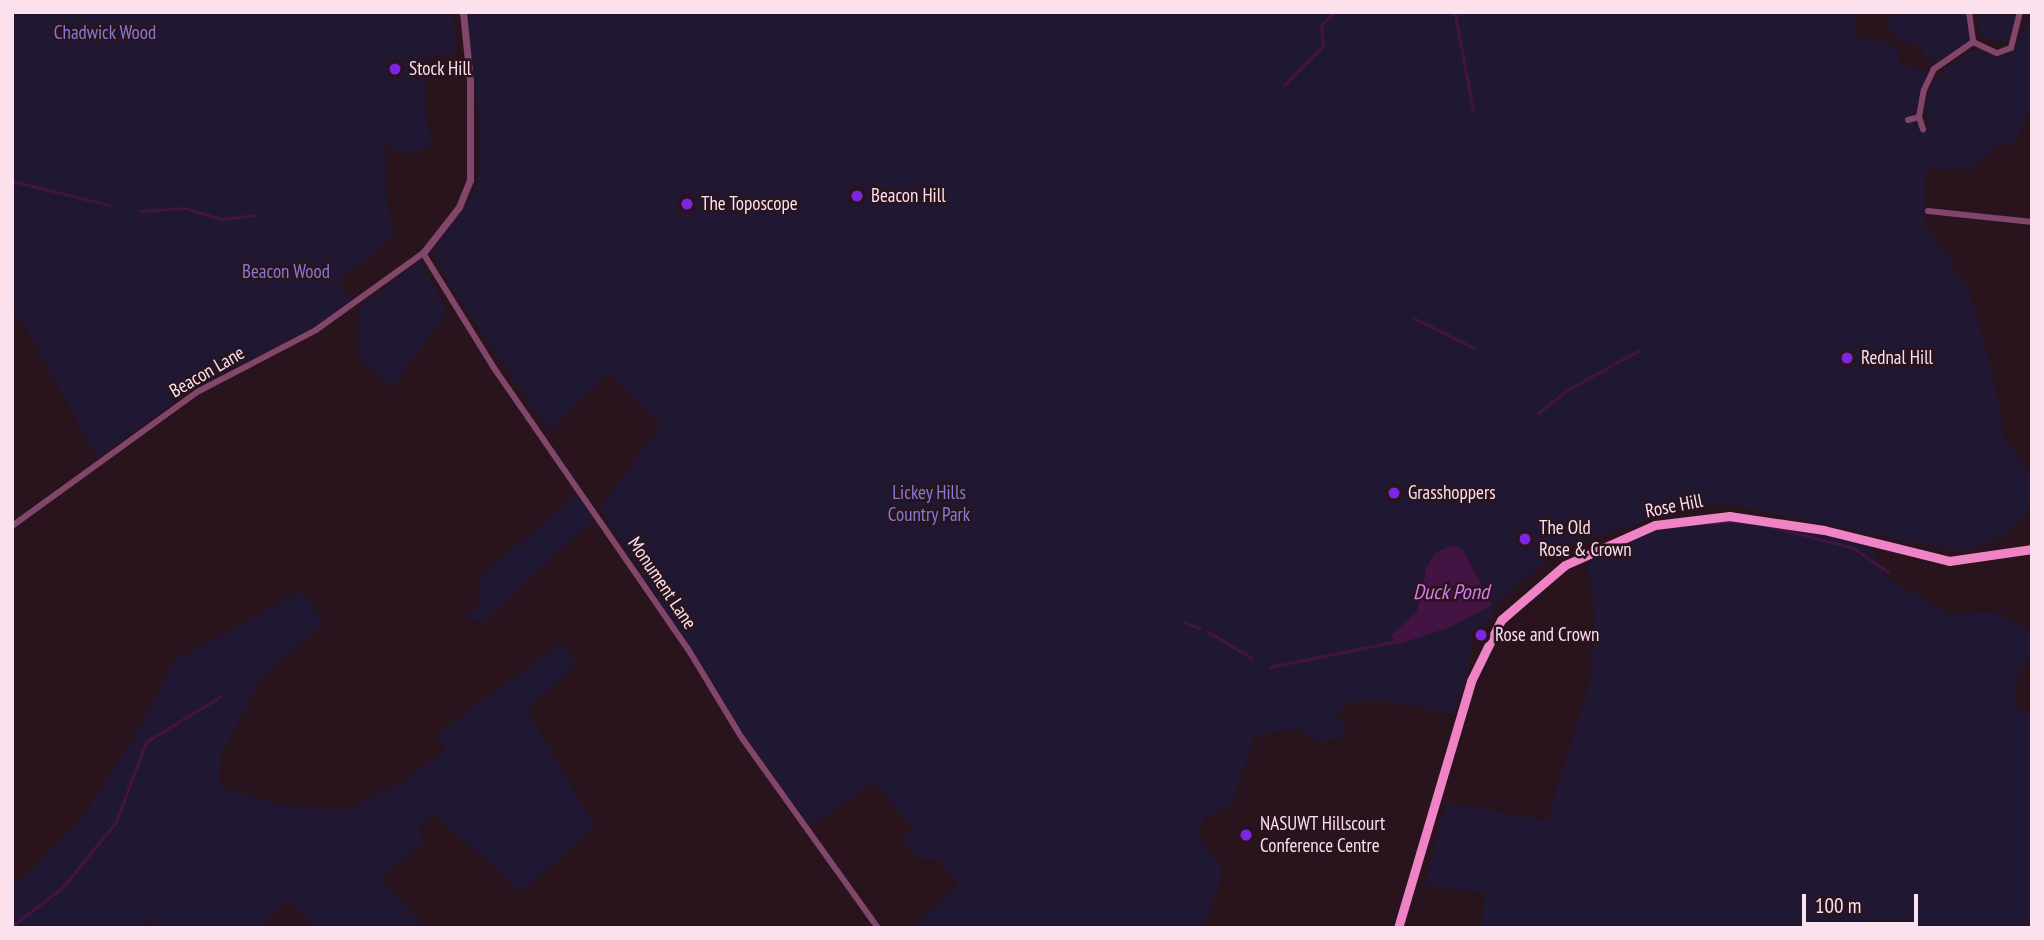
<!DOCTYPE html>
<style>
body{margin:0}
#map{position:relative;width:2044px;height:940px;overflow:hidden;background:#29141e;font-family:"PT Sans Narrow",sans-serif}
div>[style]{position:absolute}
[style*='--x']{left:calc(var(--x)*1px);top:calc(var(--y)*1px);width:calc(var(--w)*1px);rotate:calc(var(--a)*1deg)}
.green>*{inset:0;background:#201832}
.water>*{inset:0;background:#431343}
.stream>*{height:2.5px;margin:-1.25px;padding:0 1.25px;transform-origin:1.25px;border-radius:1.25px;background:#431343}
.minor>*{height:6px;margin:-3px;padding:0 3px;transform-origin:3px;border-radius:3px;background:#81466a}
.tertiary>*{height:7px;margin:-3.5px;padding:0 3.5px;transform-origin:3.5px;border-radius:3.5px;background:#81466a}
.secondary>*{height:9px;margin:-4.5px;padding:0 4.5px;transform-origin:4.5px;border-radius:4.5px;background:#ef83c6}
.dots>*{width:19px;height:19px;translate:-50% -50%;box-sizing:border-box;border:4px solid #29141e;border-radius:50%}
span{translate:-50% -50%;white-space:nowrap;text-align:center;line-height:1.15;-webkit-text-stroke:5px #29141e;paint-order:stroke}
.park-label{font-size:19px;color:#847bd5}
.poi-label{font-size:19px;color:#fbe0ee}
.left{translate:0 -50%;text-align:left}
.street-label{font-size:19px;color:#fbe0ee}
.water-label{font-size:21px;color:#d97bee;font-style:italic}
.frame{position:absolute;inset:0;border:14px solid #fbe0ee;pointer-events:none}
.scale{position:absolute;left:1802px;top:894px;width:116px;height:32px;box-sizing:border-box;border:4px solid #fbe0ee;border-top:0;padding-left:9px;font-size:21px;line-height:24px;white-space:nowrap;color:#fbe0ee;-webkit-text-stroke:5px #29141e;paint-order:stroke}
</style>
<div id="map">
<div class="green">
<div style="clip-path:polygon(12px 12px,453px 12px,456px 52px,426px 57px,426px 118px,432px 145px,407px 155px,384px 142px,387px 206px,394px 231px,372px 256px,338px 280px,352px 300px,310px 329px,194px 388px,97px 458px,20px 316px,12px 313px)"></div>
<div style="clip-path:polygon(466px 12px,1853px 12px,1857px 36px,1890px 44px,1900px 54px,1900px 63px,1929px 73px,1918px 109px,1910px 116px,1926px 128px,1930px 125px,1924px 110px,1936px 75px,1946px 75px,1943px 69px,1975px 48px,1999px 57px,2012px 54px,2032px 12px,2032px 106px,2015px 142px,1993px 148px,1974px 168px,1926px 170px,1925px 174px,1925px 224px,1969px 290px,1992px 371px,2005px 441px,2032px 475px,2029px 508px,2008px 534px,1963px 552px,1726px 504px,1672px 512px,1557px 550px,1497px 604px,1483px 631px,1473px 635px,1469px 667px,1453px 714px,1387px 701px,1346px 701px,1337px 718px,1345px 729px,1342px 738px,1322px 742px,1296px 729px,1255px 735px,1232px 804px,1206px 816px,1197px 835px,1221px 865px,1222px 878px,1203px 928px,911px 928px,958px 883px,939px 860px,918px 860px,903px 838px,914px 829px,874px 783px,811px 826px,746px 738px,600px 508px,661px 425px,609px 374px,549px 431px,442px 273px,433px 250px,474px 193px,479px 169px,478px 107px)"></div>
<div style="clip-path:polygon(1895px 12px,1966px 12px,1970px 41px,1938px 61px,1936px 58px,1929px 60px,1920px 47px,1904px 42px,1886px 25px)"></div>
<div style="clip-path:polygon(1977px 12px,2016px 16px,2005px 45px,1980px 36px)"></div>
<div style="clip-path:polygon(420px 261px,447px 311px,394px 386px,359px 361px,358px 309px)"></div>
<div style="clip-path:polygon(577px 495px,594px 519px,484px 622px,465px 618px,480px 603px,479px 577px)"></div>
<div style="clip-path:polygon(1733px 519px,1784px 525px,1870px 545px,1886px 578px,1948px 613px,1992px 612px,2032px 630px,2032px 653px,2016px 680px,2015px 708px,2032px 714px,2032px 928px,1481px 928px,1485px 893px,1425px 885px,1446px 802px,1547px 821px,1591px 678px,1595px 610px,1587px 560px,1654px 527px)"></div>
<div style="clip-path:polygon(301px 591px,324px 623px,260px 680px,221px 755px,219px 787px,279px 805px,346px 810px,409px 779px,446px 748px,436px 735px,561px 642px,576px 664px,528px 710px,594px 826px,521px 893px,435px 814px,419px 826px,423px 843px,379px 879px,426px 928px,316px 928px,287px 900px,259px 928px,159px 928px,149px 918px,139px 928px,12px 928px,12px 884px,24px 878px,81px 820px,142px 724px,174px 661px)"></div>
</div>
<div class="water">
<div style="clip-path:polygon(1453px 545px,1463px 550px,1492px 605px,1450px 627px,1396px 645px,1391px 636px,1417px 611px,1426px 569px,1435px 553px)"></div>
</div>
<div class="stream">
<div style="--x:1455;--y:12;--w:98;--a:79.4"></div>
<div style="--x:1284;--y:85;--w:55;--a:-45"></div>
<div style="--x:1323;--y:46;--w:20;--a:-96"></div>
<div style="--x:1321;--y:26;--w:19;--a:-47"></div>
<div style="--x:12;--y:181;--w:100;--a:13.9"></div>
<div style="--x:140;--y:211;--w:45;--a:-3.8"></div>
<div style="--x:185;--y:208;--w:39;--a:17"></div>
<div style="--x:222;--y:219;--w:33;--a:-7"></div>
<div style="--x:1414;--y:318;--w:67;--a:26.6"></div>
<div style="--x:1538;--y:413;--w:37;--a:-38"></div>
<div style="--x:1567;--y:390;--w:81;--a:-28.8"></div>
<div style="--x:1710;--y:523;--w:25;--a:-5"></div>
<div style="--x:1769;--y:526;--w:88;--a:14.5"></div>
<div style="--x:1854;--y:548;--w:42;--a:35.2"></div>
<div style="--x:1184;--y:622;--w:16;--a:22"></div>
<div style="--x:1207;--y:631;--w:52;--a:31"></div>
<div style="--x:1270;--y:667;--w:126;--a:-11.5"></div>
<div style="--x:12;--y:926;--w:63;--a:-37.2"></div>
<div style="--x:62;--y:888;--w:85;--a:-50.7"></div>
<div style="--x:116;--y:822;--w:85;--a:-69.4"></div>
<div style="--x:146;--y:742;--w:88;--a:-31.5"></div>
</div>
<div class="minor">
<div style="--x:1969;--y:12;--w:30;--a:82"></div>
<div style="--x:1973;--y:42;--w:26;--a:25"></div>
<div style="--x:1997;--y:53;--w:15;--a:-20"></div>
<div style="--x:2011;--y:48;--w:37;--a:-76"></div>
<div style="--x:1919;--y:117;--w:27;--a:-80"></div>
<div style="--x:1924;--y:90;--w:23;--a:-65"></div>
<div style="--x:1934;--y:69;--w:47;--a:-34.7"></div>
<div style="--x:1908;--y:120;--w:11;--a:-15"></div>
<div style="--x:1919;--y:117;--w:13;--a:72"></div>
<div style="--x:1928;--y:211;--w:105;--a:6"></div>
<div style="--x:12;--y:526;--w:228;--a:-35.9"></div>
<div style="--x:197;--y:392;--w:134;--a:-27.5"></div>
<div style="--x:316;--y:330;--w:132;--a:-35.7"></div>
<div style="--x:423;--y:253;--w:135;--a:58.3"></div>
<div style="--x:494;--y:368;--w:341;--a:55.4"></div>
<div style="--x:688;--y:649;--w:104;--a:58.8"></div>
<div style="--x:742;--y:738;--w:234;--a:54.4"></div>
</div>
<div class="tertiary">
<div style="--x:423;--y:253;--w:58;--a:-52"></div>
<div style="--x:459;--y:207;--w:29;--a:-68"></div>
<div style="--x:470;--y:180;--w:99;--a:-90"></div>
<div style="--x:470;--y:81;--w:69;--a:-95.8"></div>
</div>
<div class="secondary">
<div style="--x:1398;--y:928;--w:258;--a:-73.5"></div>
<div style="--x:1471;--y:681;--w:68;--a:-63.8"></div>
<div style="--x:1501;--y:620;--w:84;--a:-40.7"></div>
<div style="--x:1565;--y:565;--w:98;--a:-24"></div>
<div style="--x:1655;--y:525;--w:75;--a:-6.9"></div>
<div style="--x:1729;--y:516;--w:96;--a:8.4"></div>
<div style="--x:1824;--y:530;--w:129;--a:13.9"></div>
<div style="--x:1949;--y:561;--w:84;--a:-8.2"></div>
</div>
<div class="dots">
<div style="left:395px;top:69px;background:#7c25e2"></div>
<div style="left:857px;top:196px;background:#7c25e2"></div>
<div style="left:687px;top:204px;background:#7c25e2"></div>
<div style="left:1847px;top:358px;background:#7c25e2"></div>
<div style="left:1394px;top:493px;background:#7c25e2"></div>
<div style="left:1525px;top:539px;background:#7c25e2"></div>
<div style="left:1481px;top:635px;background:#7c25e2"></div>
<div style="left:1246px;top:835px;background:#7c25e2"></div>
</div>
<div class="park-label">
<span style="left:105px;top:33px">Chadwick Wood</span>
<span style="left:286px;top:272px">Beacon Wood</span>
<span style="left:929px;top:504px">Lickey Hills<br>Country Park</span>
</div>
<div class="poi-label">
<span class="left" style="left:409px;top:69px">Stock Hill</span>
<span class="left" style="left:871px;top:196px">Beacon Hill</span>
<span class="left" style="left:701px;top:204px">The Toposcope</span>
<span class="left" style="left:1861px;top:358px">Rednal Hill</span>
<span class="left" style="left:1408px;top:493px">Grasshoppers</span>
<span class="left" style="left:1539px;top:539px">The Old<br>Rose &amp; Crown</span>
<span class="left" style="left:1495px;top:635px">Rose and Crown</span>
<span class="left" style="left:1260px;top:835px">NASUWT Hillscourt<br>Conference Centre</span>
</div>
<div class="street-label">
<span style="left:207px;top:372px;rotate:-30deg">Beacon Lane</span>
<span style="left:1674px;top:506px;rotate:-11deg">Rose Hill</span>
<span style="left:662px;top:583px;rotate:56deg">Monument Lane</span>
</div>
<div class="water-label">
<span style="left:1451px;top:592px">Duck Pond</span>
</div>
<div class="frame"></div>
<div class="scale">100 m</div>
</div>
